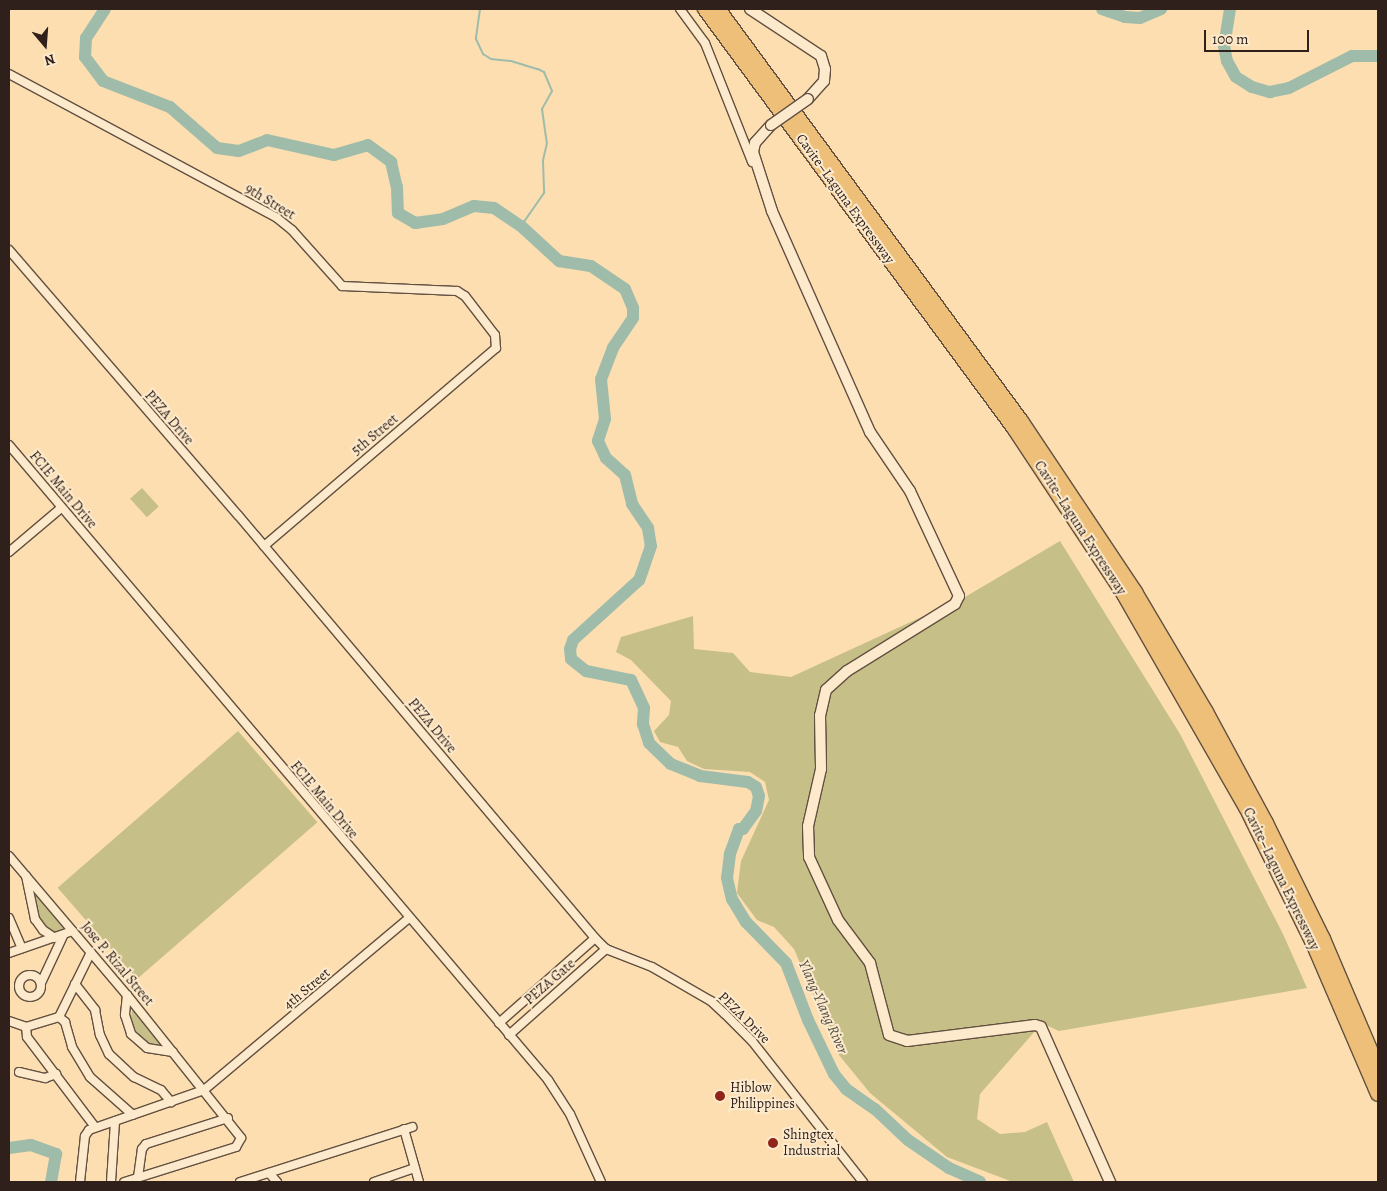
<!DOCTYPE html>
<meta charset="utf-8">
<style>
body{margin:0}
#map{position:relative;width:1387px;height:1191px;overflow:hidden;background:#fcdeb1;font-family:Alegreya,serif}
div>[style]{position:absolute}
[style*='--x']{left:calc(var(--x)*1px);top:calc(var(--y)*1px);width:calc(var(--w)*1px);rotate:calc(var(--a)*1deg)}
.green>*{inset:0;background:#c6bf87;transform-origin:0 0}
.stream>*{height:2px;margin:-1px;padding:0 1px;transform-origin:1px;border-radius:1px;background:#9fbcaa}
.river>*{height:12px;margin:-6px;padding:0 6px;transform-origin:6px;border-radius:6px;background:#9fbcaa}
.roads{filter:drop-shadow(1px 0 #625040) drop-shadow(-1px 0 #625040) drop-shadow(0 1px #625040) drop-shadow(0 -1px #625040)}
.minor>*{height:8px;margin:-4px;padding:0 4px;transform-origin:4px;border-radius:4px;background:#fdeacc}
.minor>.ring{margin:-4px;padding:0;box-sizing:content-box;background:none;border:8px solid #fdeacc;border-radius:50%}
.tertiary>*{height:10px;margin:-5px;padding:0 5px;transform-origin:5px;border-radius:5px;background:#fdeacc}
.motorway>*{height:14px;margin:-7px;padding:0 7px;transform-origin:7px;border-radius:7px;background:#eebf78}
.bridges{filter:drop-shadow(1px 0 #625040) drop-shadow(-1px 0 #625040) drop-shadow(0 1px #625040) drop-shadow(0 -1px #625040)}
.tertiary-bridge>*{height:10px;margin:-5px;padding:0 5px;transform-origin:5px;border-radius:5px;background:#fdeacc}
.dots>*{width:14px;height:14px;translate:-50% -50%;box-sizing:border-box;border:2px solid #fdeacc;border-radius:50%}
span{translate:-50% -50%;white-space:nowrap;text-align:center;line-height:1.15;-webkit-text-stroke:4px #fdeacc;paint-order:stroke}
.street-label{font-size:14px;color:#2f201b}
.poi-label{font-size:14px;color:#2f201b}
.left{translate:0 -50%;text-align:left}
.water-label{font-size:15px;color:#514f46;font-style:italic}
.frame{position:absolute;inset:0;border:10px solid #2f201b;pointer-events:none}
.north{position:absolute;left:20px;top:20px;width:50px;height:50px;-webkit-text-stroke:4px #fdeacc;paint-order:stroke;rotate:162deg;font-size:14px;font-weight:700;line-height:20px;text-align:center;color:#2f201b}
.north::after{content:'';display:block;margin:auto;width:18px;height:22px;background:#2f201b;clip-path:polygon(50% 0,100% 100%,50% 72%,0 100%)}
.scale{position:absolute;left:1204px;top:30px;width:105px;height:22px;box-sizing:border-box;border:2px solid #2f201b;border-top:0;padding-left:6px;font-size:15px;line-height:18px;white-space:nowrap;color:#2f201b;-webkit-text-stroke:4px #fdeacc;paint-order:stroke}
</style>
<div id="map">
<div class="green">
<div style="left:142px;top:488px;width:25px;height:16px;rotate:48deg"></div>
<div style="clip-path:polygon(1060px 541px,1180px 734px,1283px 934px,1307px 988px,1059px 1031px,1046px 1025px,1036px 1030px,980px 1094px,977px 1119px,1000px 1134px,1025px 1132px,1047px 1122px,1074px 1182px,1013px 1182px,947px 1157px,870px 1093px,839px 1055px,794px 949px,774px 927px,757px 920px,737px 893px,741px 861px,769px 800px,765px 782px,750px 772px,704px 769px,687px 761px,678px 747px,660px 742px,654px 731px,669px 715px,671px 701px,631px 660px,616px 652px,621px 637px,693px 616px,694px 649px,733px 653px,750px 672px,791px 677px,965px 597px)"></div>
<div style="left:238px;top:731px;width:121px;height:239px;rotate:49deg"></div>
<div style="clip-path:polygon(30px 885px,65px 928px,55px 934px,41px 922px)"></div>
<div style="clip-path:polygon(133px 1007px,165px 1047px,149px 1044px,138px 1035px,130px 1021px)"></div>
</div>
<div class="stream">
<div style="--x:480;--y:9;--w:30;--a:98"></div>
<div style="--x:476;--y:39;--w:17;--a:65"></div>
<div style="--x:483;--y:54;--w:9;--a:32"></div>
<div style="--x:491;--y:59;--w:20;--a:6"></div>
<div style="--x:511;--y:61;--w:28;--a:17"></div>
<div style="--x:538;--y:69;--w:7;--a:27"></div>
<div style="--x:544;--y:72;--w:21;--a:67"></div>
<div style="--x:552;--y:91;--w:21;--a:119"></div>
<div style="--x:542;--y:109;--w:34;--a:82"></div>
<div style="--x:547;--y:143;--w:18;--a:103"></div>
<div style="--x:543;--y:161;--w:32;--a:88"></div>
<div style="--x:544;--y:193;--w:40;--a:124.9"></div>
</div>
<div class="river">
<div style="--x:105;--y:9;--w:35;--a:123"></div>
<div style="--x:86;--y:38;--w:19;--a:93"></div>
<div style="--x:85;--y:57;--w:30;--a:53"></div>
<div style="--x:103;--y:81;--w:72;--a:21.2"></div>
<div style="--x:170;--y:107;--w:62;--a:41.1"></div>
<div style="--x:217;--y:148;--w:22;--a:8"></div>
<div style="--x:239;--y:151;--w:30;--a:-21"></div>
<div style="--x:267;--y:140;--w:69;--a:12.6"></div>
<div style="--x:334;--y:155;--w:35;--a:-16"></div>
<div style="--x:368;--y:145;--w:29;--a:36"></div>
<div style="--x:391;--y:162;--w:26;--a:77"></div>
<div style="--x:397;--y:187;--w:26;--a:88"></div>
<div style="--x:398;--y:213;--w:20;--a:30"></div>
<div style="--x:415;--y:223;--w:28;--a:-8"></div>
<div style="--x:443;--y:219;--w:34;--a:-23"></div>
<div style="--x:474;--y:206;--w:20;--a:6"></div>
<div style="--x:494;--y:208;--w:32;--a:34"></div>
<div style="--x:521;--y:226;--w:52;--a:42.6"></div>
<div style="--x:559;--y:261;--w:32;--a:9"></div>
<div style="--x:591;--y:266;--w:41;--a:34.1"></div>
<div style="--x:625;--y:289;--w:21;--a:67"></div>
<div style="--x:633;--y:308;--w:10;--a:90"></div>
<div style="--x:633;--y:318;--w:36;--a:124"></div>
<div style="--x:613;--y:348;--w:33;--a:111"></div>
<div style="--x:601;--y:379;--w:40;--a:84.3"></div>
<div style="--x:605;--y:419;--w:23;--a:108"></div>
<div style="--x:598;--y:441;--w:19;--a:65"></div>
<div style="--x:606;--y:458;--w:25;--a:42"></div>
<div style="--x:625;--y:475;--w:30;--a:76"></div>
<div style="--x:632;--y:504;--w:29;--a:56"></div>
<div style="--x:648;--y:528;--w:18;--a:81"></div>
<div style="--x:651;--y:546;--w:36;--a:109"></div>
<div style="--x:639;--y:580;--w:89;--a:137.7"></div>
<div style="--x:573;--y:640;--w:9;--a:108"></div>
<div style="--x:570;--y:649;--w:10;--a:84"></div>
<div style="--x:571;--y:659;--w:19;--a:39"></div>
<div style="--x:586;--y:671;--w:46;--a:11.3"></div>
<div style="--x:631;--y:680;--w:31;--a:65"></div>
<div style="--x:644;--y:708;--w:16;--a:94"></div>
<div style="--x:643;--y:724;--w:20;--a:72"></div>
<div style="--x:649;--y:743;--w:30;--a:44"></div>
<div style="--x:671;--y:764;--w:31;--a:22"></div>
<div style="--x:700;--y:776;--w:48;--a:7.1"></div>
<div style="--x:748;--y:782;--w:9;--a:32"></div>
<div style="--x:756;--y:787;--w:9;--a:72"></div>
<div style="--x:759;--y:796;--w:15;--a:101"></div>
<div style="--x:756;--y:811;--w:22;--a:126"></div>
<div style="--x:743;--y:829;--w:4;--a:180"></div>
<div style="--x:739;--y:829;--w:27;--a:110"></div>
<div style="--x:730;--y:854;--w:24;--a:97"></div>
<div style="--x:727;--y:878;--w:22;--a:77"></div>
<div style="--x:732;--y:899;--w:27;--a:59"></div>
<div style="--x:746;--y:922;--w:57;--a:45.7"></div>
<div style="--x:786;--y:963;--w:61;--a:68.9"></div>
<div style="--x:808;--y:1020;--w:60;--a:64.3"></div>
<div style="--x:834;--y:1074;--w:19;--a:51"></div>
<div style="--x:846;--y:1089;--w:35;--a:35"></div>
<div style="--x:875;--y:1109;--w:45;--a:43.2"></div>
<div style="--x:908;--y:1140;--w:50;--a:34.3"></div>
<div style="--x:949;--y:1168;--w:34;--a:24"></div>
<div style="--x:1102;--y:9;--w:24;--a:19"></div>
<div style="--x:1125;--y:17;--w:15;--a:4"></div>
<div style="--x:1140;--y:18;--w:23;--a:-23"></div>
<div style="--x:1230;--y:9;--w:37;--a:99"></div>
<div style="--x:1224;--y:46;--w:15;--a:79"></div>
<div style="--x:1227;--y:61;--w:18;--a:61"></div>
<div style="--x:1236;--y:77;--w:19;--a:32"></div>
<div style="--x:1252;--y:87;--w:19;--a:16"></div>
<div style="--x:1270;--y:92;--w:19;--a:-12"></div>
<div style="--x:1289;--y:88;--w:71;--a:-26.9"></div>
<div style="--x:1352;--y:56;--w:26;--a:0"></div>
<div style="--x:9;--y:1148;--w:22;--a:-8"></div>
<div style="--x:31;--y:1145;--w:27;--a:20"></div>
<div style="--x:56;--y:1154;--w:28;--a:100"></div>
</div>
<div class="roads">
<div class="minor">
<div style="--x:680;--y:9;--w:42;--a:53.7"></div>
<div style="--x:705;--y:43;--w:128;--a:68.4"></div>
<div style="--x:9;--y:74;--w:304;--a:28.2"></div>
<div style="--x:277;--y:218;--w:19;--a:39"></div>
<div style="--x:292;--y:230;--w:75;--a:48.2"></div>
<div style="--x:342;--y:286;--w:115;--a:2.5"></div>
<div style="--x:457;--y:291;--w:9;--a:32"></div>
<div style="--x:465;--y:296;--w:49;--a:52.4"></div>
<div style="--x:495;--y:335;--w:13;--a:86"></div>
<div style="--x:496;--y:348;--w:305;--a:139.5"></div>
<div style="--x:9;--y:250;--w:350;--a:49.2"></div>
<div style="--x:238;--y:515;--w:554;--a:49.84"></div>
<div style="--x:595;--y:938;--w:16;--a:45"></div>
<div style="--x:606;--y:949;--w:49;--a:21.4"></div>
<div style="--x:652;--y:967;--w:68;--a:30"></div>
<div style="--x:711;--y:1001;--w:19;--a:43"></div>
<div style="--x:725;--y:1014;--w:38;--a:45"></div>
<div style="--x:752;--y:1041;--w:179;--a:51.8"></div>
<div style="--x:9;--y:445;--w:833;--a:49.67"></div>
<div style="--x:548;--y:1080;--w:40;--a:57.1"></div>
<div style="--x:570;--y:1114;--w:75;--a:65.5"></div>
<div style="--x:9;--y:552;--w:68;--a:-40.2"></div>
<div style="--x:9;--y:856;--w:182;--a:49.7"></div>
<div style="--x:127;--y:995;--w:183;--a:51.4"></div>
<div style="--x:241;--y:1138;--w:10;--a:119"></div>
<div style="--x:236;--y:1147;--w:117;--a:162.6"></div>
<div style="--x:26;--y:876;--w:44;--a:78.2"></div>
<div style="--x:35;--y:919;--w:14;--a:54"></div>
<div style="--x:43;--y:930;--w:14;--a:34"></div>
<div style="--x:9;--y:918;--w:33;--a:67"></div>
<div style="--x:9;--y:953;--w:67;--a:-19.2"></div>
<div class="ring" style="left:19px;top:975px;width:14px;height:14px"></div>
<div style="--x:41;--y:983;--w:52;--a:-64.9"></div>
<div style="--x:75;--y:984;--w:33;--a:52"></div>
<div style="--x:95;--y:1010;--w:25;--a:79"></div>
<div style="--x:100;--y:1035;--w:21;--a:65"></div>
<div style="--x:109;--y:1054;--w:34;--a:43"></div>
<div style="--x:134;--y:1077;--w:30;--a:26"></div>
<div style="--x:161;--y:1090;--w:16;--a:50"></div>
<div style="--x:127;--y:995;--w:20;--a:96"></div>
<div style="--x:125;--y:1015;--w:20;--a:72"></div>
<div style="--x:131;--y:1034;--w:21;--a:41"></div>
<div style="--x:147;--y:1048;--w:26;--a:9"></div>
<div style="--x:59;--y:1017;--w:8;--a:40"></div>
<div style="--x:65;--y:1022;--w:26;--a:74"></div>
<div style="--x:72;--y:1047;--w:35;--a:59"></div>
<div style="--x:90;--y:1077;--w:57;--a:41.5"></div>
<div style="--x:9;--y:1021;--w:18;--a:19"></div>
<div style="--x:26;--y:1027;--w:34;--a:-17"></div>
<div style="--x:59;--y:1017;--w:72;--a:-63.8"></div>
<div style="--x:499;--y:1023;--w:128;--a:-41.5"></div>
<div style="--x:26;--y:1027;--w:10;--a:84"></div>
<div style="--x:27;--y:1037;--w:113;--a:52.9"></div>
<div style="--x:509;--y:1035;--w:130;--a:-41.6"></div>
<div style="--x:19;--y:1072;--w:27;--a:13"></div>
<div style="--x:45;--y:1078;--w:12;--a:-20"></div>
<div style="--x:404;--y:1129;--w:55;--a:74.2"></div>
<div style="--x:269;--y:1173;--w:12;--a:48"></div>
<div style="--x:138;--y:1177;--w:28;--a:-82"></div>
<div style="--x:142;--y:1149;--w:6;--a:-51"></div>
<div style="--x:146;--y:1144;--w:86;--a:-17.6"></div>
<div style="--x:80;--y:1182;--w:46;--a:-83.8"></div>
<div style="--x:85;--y:1136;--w:7;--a:-56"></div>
<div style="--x:89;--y:1130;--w:122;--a:-19.2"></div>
<div style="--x:204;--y:1090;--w:268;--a:-40"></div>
<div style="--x:111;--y:1182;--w:61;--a:-86.2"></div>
<div style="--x:240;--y:1182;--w:181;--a:-17.7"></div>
<div style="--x:374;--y:1182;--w:43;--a:-18.9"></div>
</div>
<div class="tertiary">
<div style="--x:750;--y:9;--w:85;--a:33.5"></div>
<div style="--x:821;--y:56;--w:14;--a:73"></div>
<div style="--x:825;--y:69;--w:12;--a:95"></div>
<div style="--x:824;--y:81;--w:24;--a:132"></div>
<div style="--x:771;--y:125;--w:24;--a:132"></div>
<div style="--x:755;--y:143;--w:9;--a:103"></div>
<div style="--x:753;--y:152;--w:62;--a:72.1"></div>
<div style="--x:772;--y:211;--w:242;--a:66.1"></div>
<div style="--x:870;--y:432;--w:71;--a:55.9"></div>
<div style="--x:910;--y:491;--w:116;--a:65"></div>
<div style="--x:959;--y:596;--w:9;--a:117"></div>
<div style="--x:955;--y:604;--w:127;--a:148.2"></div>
<div style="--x:847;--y:671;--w:28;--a:138"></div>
<div style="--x:826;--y:690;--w:26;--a:103"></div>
<div style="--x:820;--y:715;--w:54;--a:88.9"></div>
<div style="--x:821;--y:769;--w:58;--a:102.8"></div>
<div style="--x:808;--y:826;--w:31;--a:88"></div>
<div style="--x:809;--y:857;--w:69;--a:65.3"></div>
<div style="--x:838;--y:920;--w:54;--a:53.3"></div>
<div style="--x:870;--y:963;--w:74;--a:75.2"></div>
<div style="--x:889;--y:1035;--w:19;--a:18"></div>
<div style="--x:907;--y:1041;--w:129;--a:-7.1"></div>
<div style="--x:1035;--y:1025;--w:6;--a:18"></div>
<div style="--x:1041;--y:1027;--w:170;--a:66"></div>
</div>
<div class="motorway">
<div style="--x:705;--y:9;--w:521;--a:53.59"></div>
<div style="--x:1014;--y:428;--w:201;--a:56.5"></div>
<div style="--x:1125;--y:596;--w:243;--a:60.2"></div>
<div style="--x:1246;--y:807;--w:152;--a:63.8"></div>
<div style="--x:1313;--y:943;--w:164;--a:66.7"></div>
<div style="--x:718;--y:9;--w:511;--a:53.67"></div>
<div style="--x:1021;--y:421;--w:206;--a:56.3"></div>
<div style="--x:1135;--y:592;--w:139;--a:59.4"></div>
<div style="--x:1206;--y:712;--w:126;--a:61.6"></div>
<div style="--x:1266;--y:823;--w:129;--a:63.8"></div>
<div style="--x:1323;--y:939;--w:140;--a:66.9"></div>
</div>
</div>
<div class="bridges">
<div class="tertiary-bridge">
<div style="--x:771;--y:125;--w:45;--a:-35.1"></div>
</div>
</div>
<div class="dots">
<div style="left:720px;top:1096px;background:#8f2418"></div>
<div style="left:773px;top:1143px;background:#8f2418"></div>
</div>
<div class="street-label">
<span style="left:845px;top:199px;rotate:54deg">Cavite–Laguna Expressway</span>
<span style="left:270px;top:202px;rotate:31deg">9th Street</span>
<span style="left:169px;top:418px;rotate:49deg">PEZA Drive</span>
<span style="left:375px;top:435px;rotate:-40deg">5th Street</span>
<span style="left:63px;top:490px;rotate:50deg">FCIE Main Drive</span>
<span style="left:1080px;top:528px;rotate:57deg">Cavite–Laguna Expressway</span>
<span style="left:432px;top:726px;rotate:50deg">PEZA Drive</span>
<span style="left:324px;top:800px;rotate:50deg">FCIE Main Drive</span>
<span style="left:1281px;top:879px;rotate:64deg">Cavite–Laguna Expressway</span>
<span style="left:117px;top:964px;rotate:50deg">Jose P. Rizal Street</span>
<span style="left:550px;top:982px;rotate:-41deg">PEZA Gate</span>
<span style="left:307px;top:989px;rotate:-40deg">4th Street</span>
<span style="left:744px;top:1018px;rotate:45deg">PEZA Drive</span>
</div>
<div class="poi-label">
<span class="left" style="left:730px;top:1096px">Hiblow<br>Philippines</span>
<span class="left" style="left:783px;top:1143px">Shingtex<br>Industrial</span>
</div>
<div class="water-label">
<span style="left:823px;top:1007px;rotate:66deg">Ylang-Ylang River</span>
</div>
<div class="frame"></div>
<div class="north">N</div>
<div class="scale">100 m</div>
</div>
